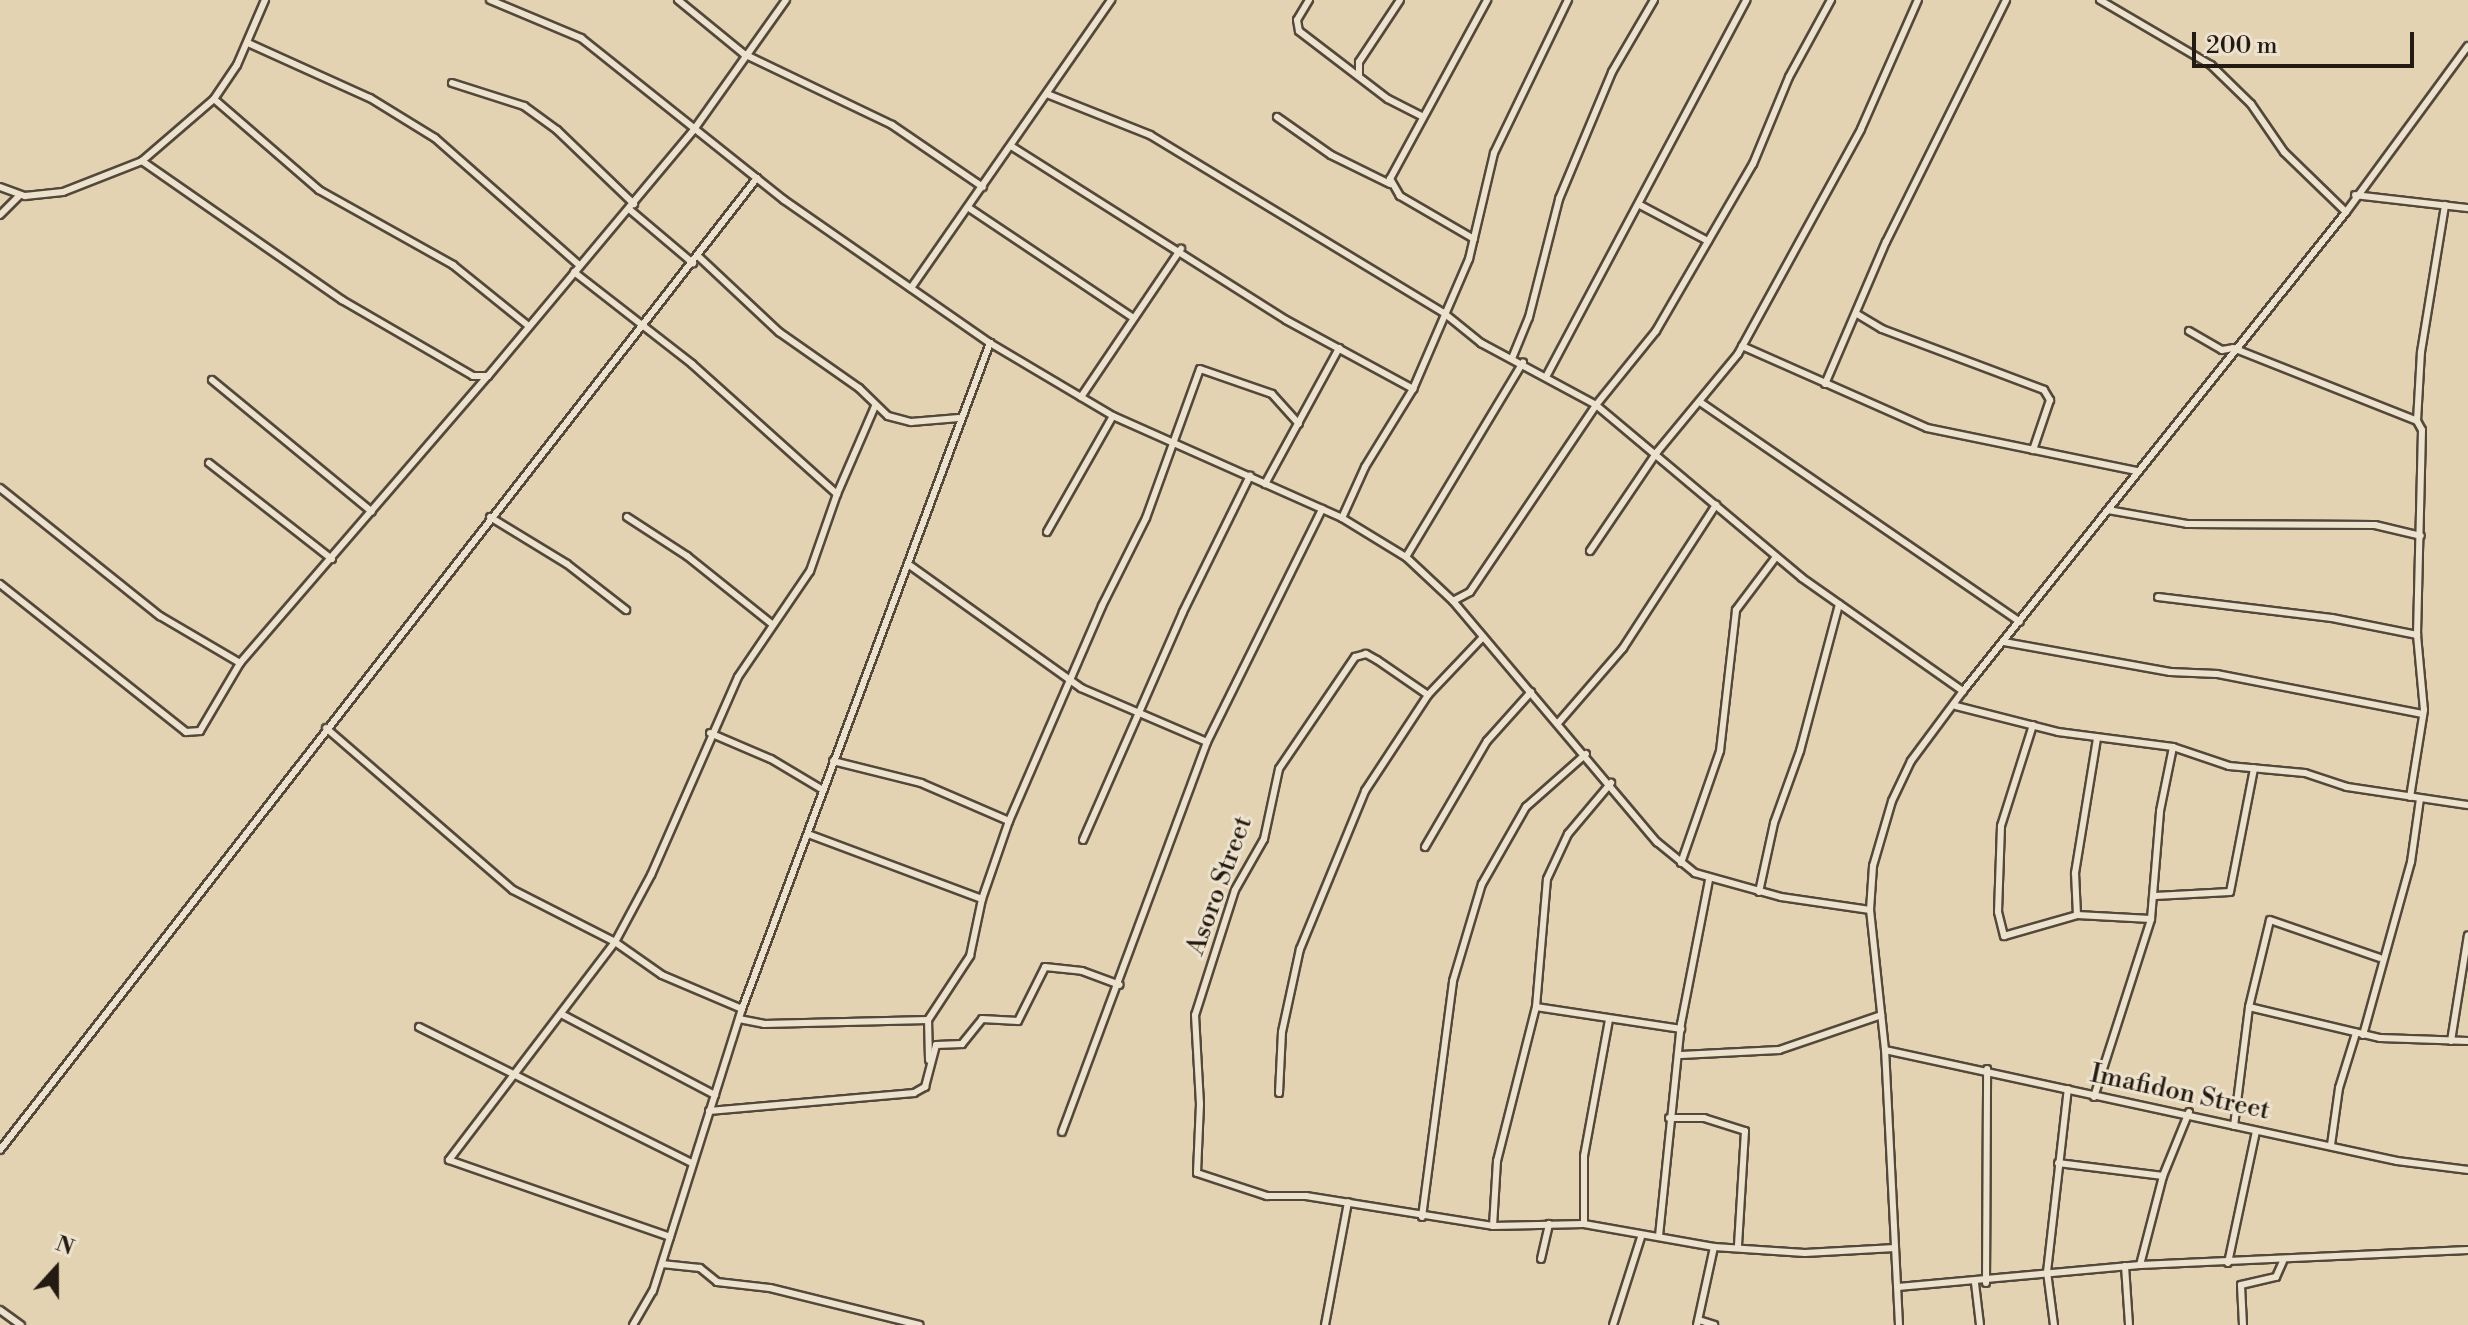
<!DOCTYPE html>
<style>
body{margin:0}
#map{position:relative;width:2468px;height:1325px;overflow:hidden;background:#e3d3b3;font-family:"Libre Bodoni",serif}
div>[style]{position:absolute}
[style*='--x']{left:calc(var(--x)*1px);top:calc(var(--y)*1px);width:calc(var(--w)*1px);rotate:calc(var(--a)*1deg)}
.roads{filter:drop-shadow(2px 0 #53483a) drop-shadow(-2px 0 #53483a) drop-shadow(0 2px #53483a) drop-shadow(0 -2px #53483a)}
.minor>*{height:6px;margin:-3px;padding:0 3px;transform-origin:3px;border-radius:3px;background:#ede2ce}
span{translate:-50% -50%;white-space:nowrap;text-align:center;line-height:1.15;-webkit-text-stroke:6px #ede2ce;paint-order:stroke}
.street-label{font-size:26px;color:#231a11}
.north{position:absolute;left:16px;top:1229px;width:80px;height:80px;-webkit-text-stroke:6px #ede2ce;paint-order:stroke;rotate:21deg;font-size:22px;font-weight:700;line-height:32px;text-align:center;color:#231a11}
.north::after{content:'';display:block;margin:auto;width:28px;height:36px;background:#231a11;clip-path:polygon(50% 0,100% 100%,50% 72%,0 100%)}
.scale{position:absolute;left:2192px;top:32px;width:222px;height:36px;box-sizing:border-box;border:4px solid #231a11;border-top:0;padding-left:10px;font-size:24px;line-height:28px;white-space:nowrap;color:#231a11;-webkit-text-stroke:6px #ede2ce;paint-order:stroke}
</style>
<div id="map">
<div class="roads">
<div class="minor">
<div style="--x:490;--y:0;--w:99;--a:22.7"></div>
<div style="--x:581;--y:38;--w:260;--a:38.6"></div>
<div style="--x:784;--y:200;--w:251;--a:34.8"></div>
<div style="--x:990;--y:343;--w:143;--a:30.7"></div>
<div style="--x:1113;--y:416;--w:251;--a:24"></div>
<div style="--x:1342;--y:518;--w:75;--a:31.4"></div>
<div style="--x:1406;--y:557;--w:64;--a:43.1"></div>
<div style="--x:1453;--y:601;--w:316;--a:49.8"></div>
<div style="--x:1657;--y:842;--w:49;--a:39.2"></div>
<div style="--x:1695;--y:873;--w:89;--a:15.6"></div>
<div style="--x:1781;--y:897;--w:90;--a:8.3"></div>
<div style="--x:678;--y:0;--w:85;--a:39.3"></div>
<div style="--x:744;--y:54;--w:164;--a:25.6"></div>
<div style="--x:892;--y:125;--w:110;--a:34.3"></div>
<div style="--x:1309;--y:0;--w:23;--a:121"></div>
<div style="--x:1297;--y:20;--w:11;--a:80"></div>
<div style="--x:1299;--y:31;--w:112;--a:37.4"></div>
<div style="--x:1388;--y:99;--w:38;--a:27"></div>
<div style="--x:2100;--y:0;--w:129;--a:30.4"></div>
<div style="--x:2211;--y:65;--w:56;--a:44.3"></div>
<div style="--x:2251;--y:104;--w:58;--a:55.5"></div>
<div style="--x:2284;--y:152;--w:86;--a:44.1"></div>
<div style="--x:248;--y:43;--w:134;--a:24.3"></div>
<div style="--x:370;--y:98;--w:76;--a:31.6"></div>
<div style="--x:435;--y:138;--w:191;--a:41.4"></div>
<div style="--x:1359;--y:76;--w:14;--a:-90"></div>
<div style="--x:1359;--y:62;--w:74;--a:-56.5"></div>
<div style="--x:452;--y:83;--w:76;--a:17.7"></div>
<div style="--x:524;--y:106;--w:41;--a:36"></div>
<div style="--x:557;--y:130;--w:107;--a:43.9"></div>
<div style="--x:1047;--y:94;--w:111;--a:21.7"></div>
<div style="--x:1150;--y:135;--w:344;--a:31.2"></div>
<div style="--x:1444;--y:313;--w:48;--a:39"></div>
<div style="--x:1481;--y:343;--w:131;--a:28.3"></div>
<div style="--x:1596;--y:405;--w:269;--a:40"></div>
<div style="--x:1802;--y:578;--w:197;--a:35.1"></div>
<div style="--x:214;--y:99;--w:139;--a:40.9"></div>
<div style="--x:319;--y:190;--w:154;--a:29.2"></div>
<div style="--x:453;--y:265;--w:94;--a:38.9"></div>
<div style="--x:1277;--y:117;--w:66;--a:35.1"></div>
<div style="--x:1331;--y:155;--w:66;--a:26.2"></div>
<div style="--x:1011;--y:146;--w:325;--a:32.3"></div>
<div style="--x:1286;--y:320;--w:145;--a:28.5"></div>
<div style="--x:142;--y:161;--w:244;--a:34.8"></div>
<div style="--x:342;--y:300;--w:151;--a:30.1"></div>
<div style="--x:473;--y:376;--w:15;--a:0"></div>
<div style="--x:488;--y:376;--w:323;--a:-50.1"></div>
<div style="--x:695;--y:128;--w:157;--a:-54.6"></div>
<div style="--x:0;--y:187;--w:27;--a:20"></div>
<div style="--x:25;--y:196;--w:38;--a:-6"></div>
<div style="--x:63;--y:192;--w:85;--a:-21.4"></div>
<div style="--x:142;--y:161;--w:95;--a:-40.7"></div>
<div style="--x:214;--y:99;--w:41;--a:-55.9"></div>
<div style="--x:237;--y:65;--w:71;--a:-66.7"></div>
<div style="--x:2355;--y:195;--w:114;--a:6.6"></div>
<div style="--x:1640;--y:205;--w:77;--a:27.9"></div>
<div style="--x:969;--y:208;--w:196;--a:33.8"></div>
<div style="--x:629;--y:209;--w:84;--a:40.2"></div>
<div style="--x:0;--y:215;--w:28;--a:-45"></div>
<div style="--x:1474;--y:239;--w:86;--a:-149.8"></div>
<div style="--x:1400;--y:196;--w:20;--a:-120"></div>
<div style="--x:1390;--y:179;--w:204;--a:-61.5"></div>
<div style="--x:699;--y:257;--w:110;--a:43.2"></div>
<div style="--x:779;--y:332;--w:98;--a:35"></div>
<div style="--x:859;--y:388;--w:40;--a:44"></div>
<div style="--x:888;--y:416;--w:24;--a:15"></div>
<div style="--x:911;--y:422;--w:48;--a:-4.8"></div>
<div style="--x:574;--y:272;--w:150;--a:37.9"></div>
<div style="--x:692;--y:364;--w:195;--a:41.9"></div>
<div style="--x:837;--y:494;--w:82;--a:109.3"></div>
<div style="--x:810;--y:571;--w:128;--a:124.2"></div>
<div style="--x:738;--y:677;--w:216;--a:113.7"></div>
<div style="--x:651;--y:875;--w:76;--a:118.2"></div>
<div style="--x:615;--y:942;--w:274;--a:127.3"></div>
<div style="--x:449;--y:1160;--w:234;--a:19.2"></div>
<div style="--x:911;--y:288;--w:351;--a:-55.2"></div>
<div style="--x:1857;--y:314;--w:29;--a:31"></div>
<div style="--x:1882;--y:329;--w:173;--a:20.6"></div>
<div style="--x:2044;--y:390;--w:12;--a:59"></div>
<div style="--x:2050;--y:400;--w:53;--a:108.8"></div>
<div style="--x:2189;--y:331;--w:38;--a:30"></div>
<div style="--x:2222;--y:350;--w:11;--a:-10"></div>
<div style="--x:2233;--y:348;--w:198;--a:21.6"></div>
<div style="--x:2417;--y:421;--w:10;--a:61"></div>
<div style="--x:2422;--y:430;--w:205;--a:91.4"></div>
<div style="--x:2417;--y:635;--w:75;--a:84.7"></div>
<div style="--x:2424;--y:710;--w:88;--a:99.1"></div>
<div style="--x:1742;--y:346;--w:202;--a:23.9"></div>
<div style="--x:1927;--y:428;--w:214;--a:11.6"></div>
<div style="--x:1513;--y:356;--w:42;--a:-67.7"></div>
<div style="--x:1529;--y:317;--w:122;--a:-75.7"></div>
<div style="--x:1559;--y:199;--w:138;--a:-67.3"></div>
<div style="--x:1612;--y:72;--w:83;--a:-59.7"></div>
<div style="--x:1547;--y:375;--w:425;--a:-62"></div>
<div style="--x:212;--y:380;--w:207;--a:39.5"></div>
<div style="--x:1825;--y:384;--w:155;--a:-66.8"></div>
<div style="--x:1886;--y:242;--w:270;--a:-63.6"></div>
<div style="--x:1081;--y:397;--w:179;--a:-56"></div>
<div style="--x:1700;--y:402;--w:388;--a:34.5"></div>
<div style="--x:2417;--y:421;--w:69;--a:-86.7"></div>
<div style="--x:2421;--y:352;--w:149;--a:-80.7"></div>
<div style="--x:209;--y:463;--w:156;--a:38"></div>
<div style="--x:1265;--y:484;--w:155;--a:-61.4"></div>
<div style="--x:0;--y:488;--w:205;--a:38.7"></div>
<div style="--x:160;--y:616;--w:93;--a:30.4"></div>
<div style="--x:837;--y:494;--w:96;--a:-66.6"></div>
<div style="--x:2108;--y:510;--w:80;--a:10"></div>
<div style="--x:2187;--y:524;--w:188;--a:0.3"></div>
<div style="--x:2375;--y:525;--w:47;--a:13.4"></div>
<div style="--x:490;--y:517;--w:90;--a:31.4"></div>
<div style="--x:567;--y:564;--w:75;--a:37.9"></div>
<div style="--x:627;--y:517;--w:72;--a:33"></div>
<div style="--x:687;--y:556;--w:110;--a:38.7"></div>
<div style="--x:1342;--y:518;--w:56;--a:-65.7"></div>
<div style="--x:1365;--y:467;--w:92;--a:-58.4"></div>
<div style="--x:1413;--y:389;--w:142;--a:-66.7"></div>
<div style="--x:1469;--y:259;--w:109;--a:-76.7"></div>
<div style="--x:1494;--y:153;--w:170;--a:-64.2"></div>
<div style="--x:1047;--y:532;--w:133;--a:-60.4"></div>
<div style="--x:1590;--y:551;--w:120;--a:-55.9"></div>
<div style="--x:1657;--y:452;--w:127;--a:-50.4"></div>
<div style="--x:1738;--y:354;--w:256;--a:-61.3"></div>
<div style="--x:1861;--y:129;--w:141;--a:-66.2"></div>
<div style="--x:1406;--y:557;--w:227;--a:-59"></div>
<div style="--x:908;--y:564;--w:213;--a:35.6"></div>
<div style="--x:1081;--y:688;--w:137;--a:23.2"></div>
<div style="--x:0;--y:584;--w:238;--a:38.5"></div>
<div style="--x:186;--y:732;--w:14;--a:-4"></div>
<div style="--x:200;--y:731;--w:79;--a:-59.5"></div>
<div style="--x:240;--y:663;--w:379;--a:-49.2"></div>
<div style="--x:2158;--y:597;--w:175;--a:6.9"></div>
<div style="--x:2332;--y:618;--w:87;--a:11.3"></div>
<div style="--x:1453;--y:601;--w:19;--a:-28"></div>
<div style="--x:1470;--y:592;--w:225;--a:-56"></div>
<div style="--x:1596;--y:405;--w:95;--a:-51"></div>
<div style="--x:1656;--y:331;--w:193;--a:-59.9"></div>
<div style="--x:1753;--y:164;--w:94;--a:-67.5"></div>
<div style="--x:1789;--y:77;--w:88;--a:-61.4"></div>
<div style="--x:2004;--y:642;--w:169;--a:10.2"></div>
<div style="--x:2170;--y:672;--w:47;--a:2.4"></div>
<div style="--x:2217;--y:674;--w:209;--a:11"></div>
<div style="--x:1428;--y:695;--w:62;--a:-145.5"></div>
<div style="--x:1377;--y:660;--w:13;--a:-151"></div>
<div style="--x:1366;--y:654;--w:11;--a:165"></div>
<div style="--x:1355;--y:657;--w:135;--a:124.2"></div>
<div style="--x:1279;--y:769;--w:72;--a:102.1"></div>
<div style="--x:1264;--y:839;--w:59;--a:119.6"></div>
<div style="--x:1235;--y:890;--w:131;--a:107.7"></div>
<div style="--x:1195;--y:1015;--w:89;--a:86.8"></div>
<div style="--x:1200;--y:1104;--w:69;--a:92.5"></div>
<div style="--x:1197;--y:1173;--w:74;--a:18.2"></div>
<div style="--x:1267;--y:1196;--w:39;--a:0"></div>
<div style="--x:1306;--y:1196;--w:189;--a:9.1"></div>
<div style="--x:1493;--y:1226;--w:91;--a:-1.3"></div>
<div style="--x:1584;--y:1224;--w:132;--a:10"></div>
<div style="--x:1714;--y:1247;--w:91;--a:3.8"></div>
<div style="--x:1805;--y:1253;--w:90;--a:-3.2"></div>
<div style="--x:1956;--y:706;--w:105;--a:14.3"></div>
<div style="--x:2058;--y:732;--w:116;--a:7.4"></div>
<div style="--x:2173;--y:747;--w:59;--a:18.7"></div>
<div style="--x:2229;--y:766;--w:76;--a:5.3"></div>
<div style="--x:2305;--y:773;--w:44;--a:18.4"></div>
<div style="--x:2347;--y:787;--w:122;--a:8.5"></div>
<div style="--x:1559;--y:722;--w:98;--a:-49.1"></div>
<div style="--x:1623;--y:648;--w:171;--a:-57"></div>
<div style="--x:2033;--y:725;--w:106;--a:107.6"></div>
<div style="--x:2001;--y:826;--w:86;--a:92"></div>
<div style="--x:1998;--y:912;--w:25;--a:76"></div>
<div style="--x:2004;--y:936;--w:76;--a:-16"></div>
<div style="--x:2077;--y:915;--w:74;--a:3.1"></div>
<div style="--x:326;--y:728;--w:247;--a:40.9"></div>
<div style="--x:513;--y:890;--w:114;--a:27"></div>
<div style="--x:615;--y:942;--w:57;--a:35.1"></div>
<div style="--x:662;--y:975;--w:87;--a:23"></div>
<div style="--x:710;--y:733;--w:66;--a:23.1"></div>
<div style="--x:771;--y:759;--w:61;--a:30.8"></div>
<div style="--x:833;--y:761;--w:91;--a:14"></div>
<div style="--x:921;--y:783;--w:96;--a:23.4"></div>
<div style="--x:808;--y:834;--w:186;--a:20.5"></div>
<div style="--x:1083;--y:840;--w:249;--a:-66.3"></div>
<div style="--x:1183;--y:612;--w:152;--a:-63.8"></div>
<div style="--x:1425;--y:847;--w:123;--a:-59.7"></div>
<div style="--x:1487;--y:741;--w:66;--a:-48.1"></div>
<div style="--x:1681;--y:863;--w:119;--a:-70.8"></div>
<div style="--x:1720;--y:751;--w:142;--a:-83.5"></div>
<div style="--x:1736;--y:610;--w:66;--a:-53"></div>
<div style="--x:1759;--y:892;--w:71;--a:-77.7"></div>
<div style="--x:1774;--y:823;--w:77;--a:-70.1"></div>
<div style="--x:1800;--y:751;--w:152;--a:-75.1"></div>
<div style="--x:2155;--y:896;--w:75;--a:-3.1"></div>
<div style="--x:2230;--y:892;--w:126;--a:-79"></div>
<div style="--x:2077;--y:915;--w:42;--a:-92.7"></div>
<div style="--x:2075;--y:873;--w:137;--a:-80.7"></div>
<div style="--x:1536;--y:1007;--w:147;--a:8.6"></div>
<div style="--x:2249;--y:1007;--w:89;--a:-76.4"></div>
<div style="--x:2270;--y:920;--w:116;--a:19.1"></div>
<div style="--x:563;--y:1015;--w:172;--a:27.8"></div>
<div style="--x:739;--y:1019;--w:25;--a:11"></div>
<div style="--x:764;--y:1024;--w:164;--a:-1.4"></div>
<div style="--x:419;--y:1027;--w:305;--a:26.5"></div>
<div style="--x:2363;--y:1035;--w:180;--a:-74.5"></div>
<div style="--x:2411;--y:862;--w:64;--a:-81.9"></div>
<div style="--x:2451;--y:1041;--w:107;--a:-80.9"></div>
<div style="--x:1885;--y:1050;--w:524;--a:12.23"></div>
<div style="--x:2397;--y:1161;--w:72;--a:7.2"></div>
<div style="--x:1681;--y:1055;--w:98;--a:-2.9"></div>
<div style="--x:1779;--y:1050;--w:108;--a:-18.9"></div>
<div style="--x:929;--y:1060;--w:40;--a:-91.4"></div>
<div style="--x:928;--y:1020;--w:77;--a:-56.7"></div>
<div style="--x:970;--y:956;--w:58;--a:-78.1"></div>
<div style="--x:982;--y:899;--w:83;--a:-70.9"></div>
<div style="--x:1009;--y:821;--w:234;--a:-66.6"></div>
<div style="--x:1102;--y:606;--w:98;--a:-63.4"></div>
<div style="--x:1146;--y:518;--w:158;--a:-70.1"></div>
<div style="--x:1200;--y:369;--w:76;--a:19.1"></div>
<div style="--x:1272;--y:394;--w:40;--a:48"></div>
<div style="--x:1279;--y:1093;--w:61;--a:-87.2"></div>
<div style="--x:1282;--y:1032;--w:85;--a:-77.8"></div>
<div style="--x:1300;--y:949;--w:171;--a:-67.6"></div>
<div style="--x:1365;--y:791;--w:115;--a:-56.7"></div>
<div style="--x:1428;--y:695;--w:80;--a:-46.5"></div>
<div style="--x:2094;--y:1097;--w:187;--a:-72.2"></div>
<div style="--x:2151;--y:919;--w:108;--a:-85.2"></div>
<div style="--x:2160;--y:811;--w:65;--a:-78.5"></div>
<div style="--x:709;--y:1111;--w:206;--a:-5"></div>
<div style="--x:914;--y:1093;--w:13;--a:-29"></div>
<div style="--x:925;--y:1087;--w:43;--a:-75.3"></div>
<div style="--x:936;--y:1045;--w:26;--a:-2"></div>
<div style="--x:962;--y:1044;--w:32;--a:-51"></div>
<div style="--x:982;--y:1019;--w:36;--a:3"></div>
<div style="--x:1018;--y:1021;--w:60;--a:-63.4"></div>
<div style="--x:1045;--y:967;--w:37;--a:6"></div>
<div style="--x:1082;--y:971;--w:40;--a:20.2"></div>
<div style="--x:1669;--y:1118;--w:35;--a:0"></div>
<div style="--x:1704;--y:1118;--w:43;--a:17.6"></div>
<div style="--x:1745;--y:1131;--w:116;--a:93.5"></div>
<div style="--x:2234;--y:1126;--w:120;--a:-82.8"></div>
<div style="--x:2249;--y:1007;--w:135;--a:13.3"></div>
<div style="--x:2380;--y:1038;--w:88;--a:2"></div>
<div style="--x:1062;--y:1132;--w:416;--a:-69.6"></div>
<div style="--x:1207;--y:742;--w:260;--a:-63.7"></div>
<div style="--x:2331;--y:1145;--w:58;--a:-82"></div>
<div style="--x:2339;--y:1088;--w:58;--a:-72.8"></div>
<div style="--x:0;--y:1150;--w:1232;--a:-52.09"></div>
<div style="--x:2058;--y:1163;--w:106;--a:7.1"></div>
<div style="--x:1422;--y:1217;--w:238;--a:-82.5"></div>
<div style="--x:1453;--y:981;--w:101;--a:-73.4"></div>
<div style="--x:1482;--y:884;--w:89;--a:-60.3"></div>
<div style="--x:1526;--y:807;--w:80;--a:-41.5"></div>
<div style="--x:1584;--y:1224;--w:68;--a:-90"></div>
<div style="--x:1584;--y:1156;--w:138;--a:-79.6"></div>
<div style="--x:1493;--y:1226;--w:65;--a:-86.5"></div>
<div style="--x:1497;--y:1161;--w:159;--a:-75.8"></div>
<div style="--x:1536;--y:1007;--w:128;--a:-85.1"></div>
<div style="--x:1547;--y:879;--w:50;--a:-65"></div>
<div style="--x:1568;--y:834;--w:67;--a:-49.9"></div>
<div style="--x:1659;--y:1236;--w:213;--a:-84.1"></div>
<div style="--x:1681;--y:1024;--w:147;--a:-79"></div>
<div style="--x:1541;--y:1259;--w:36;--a:-77"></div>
<div style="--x:2228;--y:1263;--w:135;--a:-78"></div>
<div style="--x:662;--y:1264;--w:38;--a:6"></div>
<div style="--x:700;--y:1268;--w:22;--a:39"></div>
<div style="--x:717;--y:1282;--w:53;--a:6.5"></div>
<div style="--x:770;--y:1288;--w:154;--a:13.9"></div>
<div style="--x:2140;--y:1265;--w:92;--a:-75.5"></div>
<div style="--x:2163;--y:1176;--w:69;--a:-67.9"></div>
<div style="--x:2125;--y:1266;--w:59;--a:86.1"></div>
<div style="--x:1975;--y:1283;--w:42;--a:83.2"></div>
<div style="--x:1986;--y:1283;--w:214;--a:-89.7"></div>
<div style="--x:1898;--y:1287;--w:243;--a:-5.2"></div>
<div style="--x:2140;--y:1265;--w:328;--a:-2.6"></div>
<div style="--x:0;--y:1310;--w:26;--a:36"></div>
<div style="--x:1699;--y:1320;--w:16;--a:18"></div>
<div style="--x:633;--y:1325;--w:39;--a:-60"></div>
<div style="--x:653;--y:1291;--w:296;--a:-72.5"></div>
<div style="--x:742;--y:1009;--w:711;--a:-69.58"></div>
<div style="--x:1325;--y:1325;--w:125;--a:-79.4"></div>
<div style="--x:1613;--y:1325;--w:92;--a:-72.3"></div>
<div style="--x:1697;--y:1325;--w:80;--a:-77.7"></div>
<div style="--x:1899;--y:1325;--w:275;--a:-92.9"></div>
<div style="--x:1885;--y:1050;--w:141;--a:-96.1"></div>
<div style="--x:1870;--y:910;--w:44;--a:-86.1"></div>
<div style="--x:1873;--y:866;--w:68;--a:-73.7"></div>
<div style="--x:1892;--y:801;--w:44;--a:-64.6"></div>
<div style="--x:1911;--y:761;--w:87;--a:-53.4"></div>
<div style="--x:1963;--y:691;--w:613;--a:-51.35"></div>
<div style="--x:2346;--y:212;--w:206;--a:-53.7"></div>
<div style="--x:2054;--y:1325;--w:53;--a:-97.5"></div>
<div style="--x:2047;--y:1272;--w:184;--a:-83.5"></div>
<div style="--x:2243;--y:1325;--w:40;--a:-92.9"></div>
<div style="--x:2241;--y:1285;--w:36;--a:-13"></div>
<div style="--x:2276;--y:1277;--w:17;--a:-66"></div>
</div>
</div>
<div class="street-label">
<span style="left:1220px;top:886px;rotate:-70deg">Asoro Street</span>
<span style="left:2180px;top:1093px;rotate:12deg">Imafidon Street</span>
</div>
<div class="north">N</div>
<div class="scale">200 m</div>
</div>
